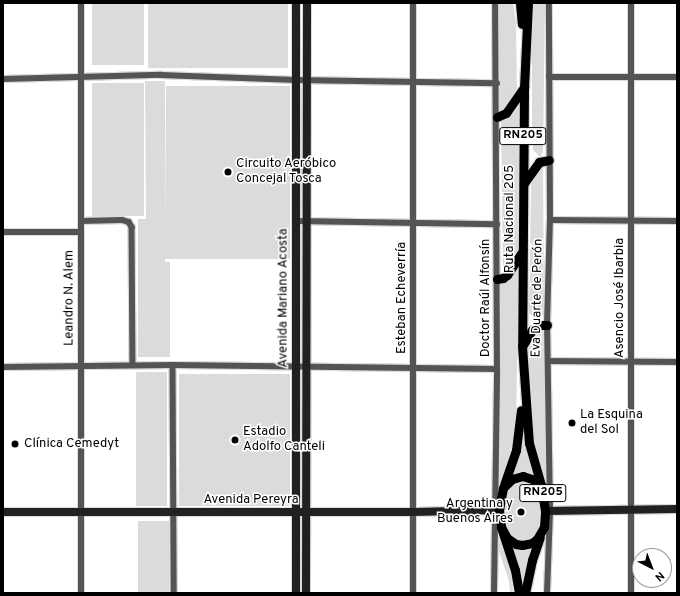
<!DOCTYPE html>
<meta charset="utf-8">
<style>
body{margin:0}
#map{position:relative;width:680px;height:596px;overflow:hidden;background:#fff;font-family:Overpass,sans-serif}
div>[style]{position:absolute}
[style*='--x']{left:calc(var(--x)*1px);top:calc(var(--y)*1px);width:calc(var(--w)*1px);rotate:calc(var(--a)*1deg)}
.green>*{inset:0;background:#dbdbdb;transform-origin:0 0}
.roads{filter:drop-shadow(1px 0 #dbdbdb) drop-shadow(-1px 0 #dbdbdb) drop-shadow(0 1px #dbdbdb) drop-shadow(0 -1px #dbdbdb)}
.street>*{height:5.5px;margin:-2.75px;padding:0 2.75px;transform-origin:2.75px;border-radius:2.75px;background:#545454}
.secondary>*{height:8px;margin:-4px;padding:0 4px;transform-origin:4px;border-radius:4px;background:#212121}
.primary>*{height:9px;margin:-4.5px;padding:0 4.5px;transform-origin:4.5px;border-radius:4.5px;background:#000}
.dots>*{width:11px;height:11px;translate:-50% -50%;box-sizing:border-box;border:2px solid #fff;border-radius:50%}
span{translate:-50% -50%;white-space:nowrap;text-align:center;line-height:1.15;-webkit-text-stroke:3px #fff;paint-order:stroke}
.shield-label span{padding:1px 3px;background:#fff;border:1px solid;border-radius:3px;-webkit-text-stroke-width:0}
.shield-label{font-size:12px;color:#000;font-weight:700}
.poi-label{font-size:13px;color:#000}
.left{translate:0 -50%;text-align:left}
.right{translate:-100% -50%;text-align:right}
.street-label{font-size:13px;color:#000}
.frame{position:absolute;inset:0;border:4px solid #000;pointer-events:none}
.north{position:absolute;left:632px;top:548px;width:40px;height:40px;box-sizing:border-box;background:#fff;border:1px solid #999;border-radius:50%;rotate:138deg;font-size:11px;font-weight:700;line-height:16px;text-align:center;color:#000}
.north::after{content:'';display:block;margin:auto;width:14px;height:18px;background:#000;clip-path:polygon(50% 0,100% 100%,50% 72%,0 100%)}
</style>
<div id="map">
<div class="green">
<div style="left:92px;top:3px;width:52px;height:62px"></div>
<div style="left:148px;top:3px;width:140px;height:65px"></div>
<div style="clip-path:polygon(498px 3px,513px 3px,516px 23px,517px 94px,505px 110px,499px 113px)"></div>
<div style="clip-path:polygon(532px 3px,545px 3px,543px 152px,540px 157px,533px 150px,532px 139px)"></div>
<div style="clip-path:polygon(145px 81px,165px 81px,165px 231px,166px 86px,290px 86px,290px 259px,165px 259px,165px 262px,170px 262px,170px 357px,138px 357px,138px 219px,146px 219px)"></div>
<div style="left:92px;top:83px;width:52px;height:133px"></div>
<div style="clip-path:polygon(300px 88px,303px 89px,302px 212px,300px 212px)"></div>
<div style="clip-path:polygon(520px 100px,520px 248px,503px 274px,501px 121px,508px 117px)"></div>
<div style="clip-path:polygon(543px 165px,544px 309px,543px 315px,537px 320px,529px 313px,531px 187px,534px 175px)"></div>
<div style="clip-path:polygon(300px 232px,302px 232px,302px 355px,299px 355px)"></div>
<div style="clip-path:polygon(519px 264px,516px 421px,507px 467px,498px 492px,500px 282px)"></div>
<div style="clip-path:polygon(543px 327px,547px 496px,534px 456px,527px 401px,528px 350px,533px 336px)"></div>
<div style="left:136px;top:372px;width:31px;height:134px"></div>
<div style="left:179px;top:374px;width:111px;height:132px"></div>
<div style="clip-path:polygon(300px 378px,303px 378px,302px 502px,300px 502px)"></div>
<div style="clip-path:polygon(522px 423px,537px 479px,512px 476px)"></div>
<div style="clip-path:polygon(521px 479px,537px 486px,542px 516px,538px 533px,528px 541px,516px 541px,507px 534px,503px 516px,503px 500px,508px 487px)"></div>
<div style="left:169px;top:521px;width:72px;height:31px;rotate:90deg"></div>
<div style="clip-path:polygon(498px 533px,511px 575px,513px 593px,510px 593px,509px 581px,498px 549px)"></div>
<div style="clip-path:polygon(509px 544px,533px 546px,523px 593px)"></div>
</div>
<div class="roads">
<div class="street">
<div style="--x:549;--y:77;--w:128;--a:0"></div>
<div style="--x:3;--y:79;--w:158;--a:-1.5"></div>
<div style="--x:161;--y:75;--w:135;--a:2.1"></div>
<div style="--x:296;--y:80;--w:201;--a:0.9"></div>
<div style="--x:550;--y:220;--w:127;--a:0.5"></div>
<div style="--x:81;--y:221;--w:41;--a:-1.4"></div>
<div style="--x:122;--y:220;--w:7;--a:16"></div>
<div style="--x:129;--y:222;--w:6;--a:59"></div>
<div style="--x:132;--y:227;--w:138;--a:89.6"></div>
<div style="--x:296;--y:221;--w:201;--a:0.9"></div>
<div style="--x:3;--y:232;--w:78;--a:0"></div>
<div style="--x:548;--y:361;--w:129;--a:0.4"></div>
<div style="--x:173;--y:365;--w:228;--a:89.7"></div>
<div style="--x:3;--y:367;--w:170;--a:-0.7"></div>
<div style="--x:173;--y:365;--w:324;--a:0.7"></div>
<div style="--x:81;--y:593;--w:590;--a:-90"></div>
<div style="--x:413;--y:593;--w:590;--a:-90"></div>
<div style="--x:494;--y:593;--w:224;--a:-89.2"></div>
<div style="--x:497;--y:369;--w:366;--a:-90.3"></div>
<div style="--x:547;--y:593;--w:81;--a:-87.9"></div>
<div style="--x:550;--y:512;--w:187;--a:-90.9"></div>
<div style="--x:547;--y:325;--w:105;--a:-88.4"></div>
<div style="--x:550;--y:220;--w:217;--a:-90.3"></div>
<div style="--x:631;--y:593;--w:590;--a:-90"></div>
</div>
<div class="secondary">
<div style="--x:545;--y:511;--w:132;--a:-0.9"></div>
<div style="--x:3;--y:512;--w:410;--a:0"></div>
<div style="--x:413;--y:512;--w:86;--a:-1.3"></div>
<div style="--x:296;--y:593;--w:590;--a:-90"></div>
<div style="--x:306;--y:593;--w:590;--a:-89.9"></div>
</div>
<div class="primary">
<div style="--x:520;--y:3;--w:21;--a:85"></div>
<div style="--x:528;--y:3;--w:84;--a:92.7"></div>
<div style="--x:524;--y:87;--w:259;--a:90.4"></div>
<div style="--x:522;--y:346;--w:97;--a:85.9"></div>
<div style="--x:529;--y:443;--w:44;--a:74.1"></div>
<div style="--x:497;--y:117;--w:10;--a:-24"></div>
<div style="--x:506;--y:113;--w:32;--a:-55"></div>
<div style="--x:524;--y:183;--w:26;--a:-54"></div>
<div style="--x:539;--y:162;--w:10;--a:-11"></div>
<div style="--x:497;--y:279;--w:6;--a:-9"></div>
<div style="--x:503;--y:278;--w:5;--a:-37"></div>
<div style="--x:507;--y:275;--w:27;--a:-57"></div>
<div style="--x:523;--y:345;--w:17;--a:-59"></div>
<div style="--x:532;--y:330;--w:9;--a:-32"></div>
<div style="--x:540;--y:325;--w:7;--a:0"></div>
<div style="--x:504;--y:485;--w:37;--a:-71"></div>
<div style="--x:516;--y:450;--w:40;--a:-82.9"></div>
<div style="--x:501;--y:527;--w:13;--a:61"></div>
<div style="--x:507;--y:538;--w:11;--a:34"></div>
<div style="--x:516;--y:544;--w:6;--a:9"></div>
<div style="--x:522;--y:545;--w:10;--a:-11"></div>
<div style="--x:532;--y:543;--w:6;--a:-39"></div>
<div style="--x:537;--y:539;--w:14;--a:-60"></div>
<div style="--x:544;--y:527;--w:16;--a:-86"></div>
<div style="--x:545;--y:511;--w:26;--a:-99"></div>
<div style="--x:541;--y:485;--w:8;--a:-140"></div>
<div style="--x:535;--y:480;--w:13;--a:-162"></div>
<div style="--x:523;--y:476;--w:11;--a:165"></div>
<div style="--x:512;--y:479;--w:13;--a:135"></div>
<div style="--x:503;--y:488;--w:10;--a:101"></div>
<div style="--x:501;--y:498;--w:12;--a:99"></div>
<div style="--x:499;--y:510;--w:17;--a:83"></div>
<div style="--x:501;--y:527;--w:45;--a:72"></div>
<div style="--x:515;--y:570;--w:23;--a:80"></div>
<div style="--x:525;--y:593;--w:34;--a:-78"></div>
<div style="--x:532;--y:560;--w:24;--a:-71"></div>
</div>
</div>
<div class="dots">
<div style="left:228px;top:172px;background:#000"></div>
<div style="left:572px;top:423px;background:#000"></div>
<div style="left:235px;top:440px;background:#000"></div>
<div style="left:15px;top:444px;background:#000"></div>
<div style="left:521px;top:512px;background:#000"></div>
</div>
<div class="shield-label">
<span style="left:523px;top:136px">RN205</span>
<span style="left:543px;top:493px">RN205</span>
</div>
<div class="poi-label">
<span class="left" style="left:236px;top:172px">Circuito Aeróbico<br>Concejal Tosca</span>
<span class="left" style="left:580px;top:423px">La Esquina<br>del Sol</span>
<span class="left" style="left:243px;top:440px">Estadio<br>Adolfo Canteli</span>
<span class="left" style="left:24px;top:444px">Clínica Cemedyt</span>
<span class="right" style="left:513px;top:512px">Argentina y<br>Buenos Aires</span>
</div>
<div class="street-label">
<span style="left:510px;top:219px;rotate:-90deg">Ruta Nacional 205</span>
<span style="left:70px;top:298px;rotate:-90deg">Leandro N. Alem</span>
<span style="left:284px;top:298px;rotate:-90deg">Avenida Mariano Acosta</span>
<span style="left:402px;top:298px;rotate:-90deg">Esteban Echeverría</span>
<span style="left:486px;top:298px;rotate:-90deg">Doctor Raúl Alfonsín</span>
<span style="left:538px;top:298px;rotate:-89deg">Eva Duarte de Perón</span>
<span style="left:620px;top:298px;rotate:-90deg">Asencio José Ibarbia</span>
<span style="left:251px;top:500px">Avenida Pereyra</span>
</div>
<div class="frame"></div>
<div class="north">N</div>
</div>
